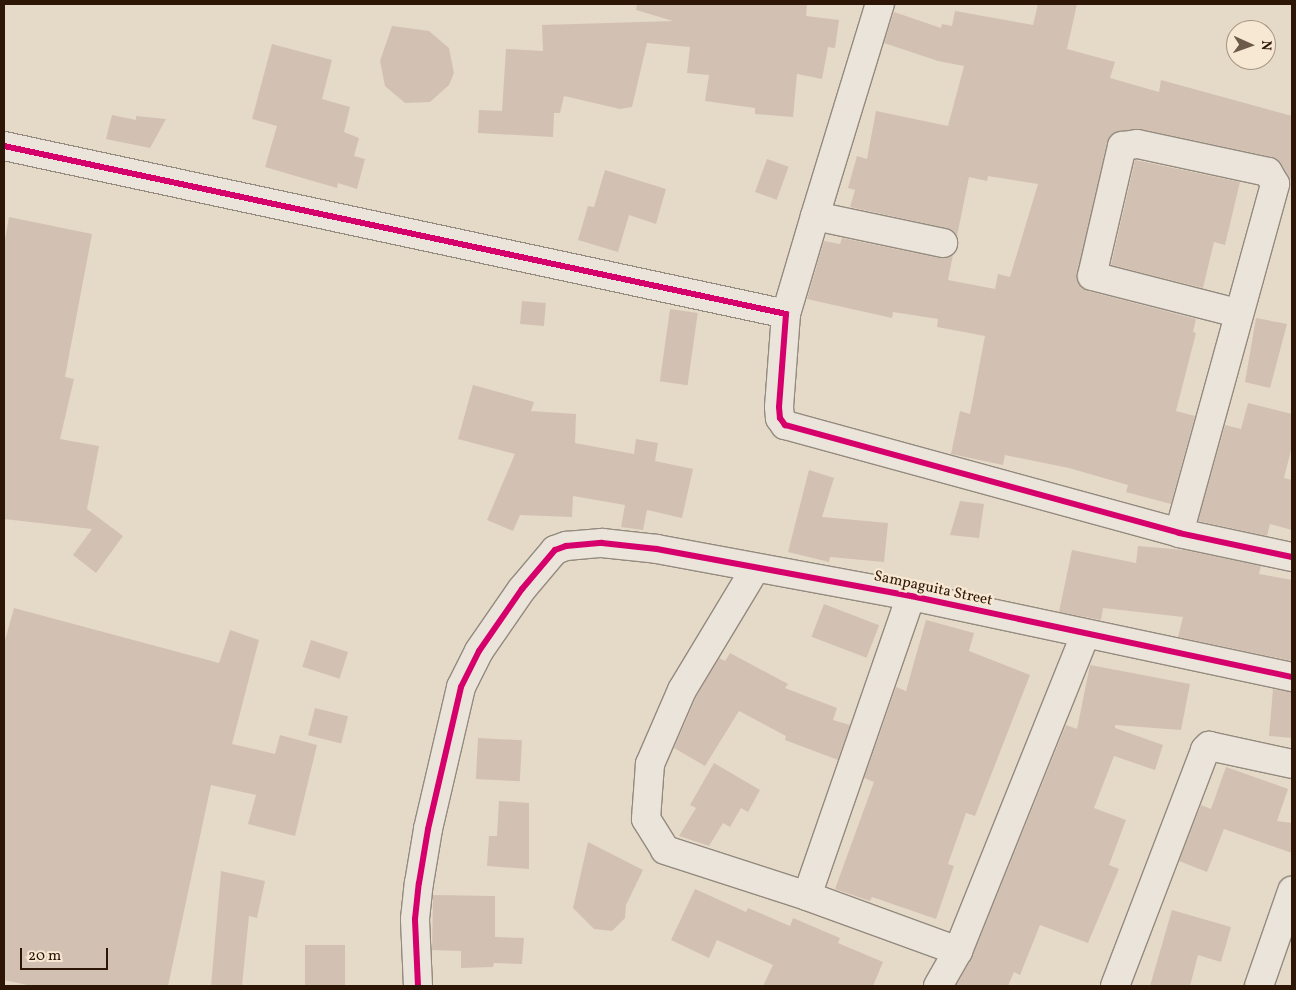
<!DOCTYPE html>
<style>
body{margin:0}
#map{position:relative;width:1296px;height:990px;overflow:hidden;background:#e5d9c8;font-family:Vollkorn,serif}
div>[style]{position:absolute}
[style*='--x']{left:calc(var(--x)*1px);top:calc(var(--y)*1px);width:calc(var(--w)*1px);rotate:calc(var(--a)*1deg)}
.building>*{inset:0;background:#d2c1b2;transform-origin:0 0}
.roads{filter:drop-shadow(1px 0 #948a7e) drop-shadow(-1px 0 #948a7e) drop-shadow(0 1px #948a7e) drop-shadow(0 -1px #948a7e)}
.minor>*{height:28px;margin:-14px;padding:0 14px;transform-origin:14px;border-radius:14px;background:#eae4db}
.cycleway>*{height:6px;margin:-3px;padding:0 3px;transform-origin:3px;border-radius:3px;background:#d6006c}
span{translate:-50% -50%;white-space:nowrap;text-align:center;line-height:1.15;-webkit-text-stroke:4.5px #f6e8d3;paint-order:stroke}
.street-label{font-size:15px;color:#2e1606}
.frame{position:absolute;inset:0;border:5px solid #2e1606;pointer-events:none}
.north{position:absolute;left:1226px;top:20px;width:50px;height:50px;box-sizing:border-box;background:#f6e8d3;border:1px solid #a69481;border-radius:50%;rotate:92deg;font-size:14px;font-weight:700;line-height:20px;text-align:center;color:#2e1606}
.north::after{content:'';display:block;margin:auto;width:18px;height:22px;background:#6e5a4a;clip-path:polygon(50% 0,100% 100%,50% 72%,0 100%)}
.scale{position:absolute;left:20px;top:948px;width:88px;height:22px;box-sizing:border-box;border:2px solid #2e1606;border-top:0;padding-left:6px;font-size:15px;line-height:18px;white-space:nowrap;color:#2e1606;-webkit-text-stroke:4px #f6e8d3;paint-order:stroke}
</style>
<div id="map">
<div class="building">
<div style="clip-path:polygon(637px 4px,807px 4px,806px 16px,839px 20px,835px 48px,828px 47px,822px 79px,797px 74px,793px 117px,755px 114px,755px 108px,705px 101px,709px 75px,687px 73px,690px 47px,647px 43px,632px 107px,620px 109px,564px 96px,560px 113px,554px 113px,553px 137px,478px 133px,479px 110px,502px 111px,506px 49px,543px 51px,542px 25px,673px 21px,636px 10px)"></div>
<div style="clip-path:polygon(1038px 4px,1077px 4px,1067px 49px,1115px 62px,1110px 78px,1159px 92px,1161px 80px,1292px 116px,1292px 182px,1281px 164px,1272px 157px,1140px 129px,1119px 131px,1111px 135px,1107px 142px,1077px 281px,1088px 291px,1196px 319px,1193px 332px,1196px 333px,1176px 411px,1195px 416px,1171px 504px,1126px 492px,1128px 485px,1069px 468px,1005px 455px,1003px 465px,951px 454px,960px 411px,970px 414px,985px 336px,937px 327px,938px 319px,893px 312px,892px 318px,807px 299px,824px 241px,840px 244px,842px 238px,940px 258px,953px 255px,948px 280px,995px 289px,998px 274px,1010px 277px,1038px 184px,988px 176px,987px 181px,969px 177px,957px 236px,946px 228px,850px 207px,855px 190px,848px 188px,857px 156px,867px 159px,876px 111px,948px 126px,964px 66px,938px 61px,884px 43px,894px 12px,941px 28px,942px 24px,952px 26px,955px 11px,1033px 25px)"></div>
<div style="clip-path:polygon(392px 26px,429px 31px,449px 48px,454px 73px,449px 85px,430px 102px,405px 103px,385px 86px,380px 61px)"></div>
<div style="clip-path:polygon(272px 44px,332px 60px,322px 99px,350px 107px,344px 132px,359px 138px,354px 156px,365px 159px,357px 189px,338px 183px,337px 188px,265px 167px,277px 126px,252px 119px)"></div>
<div style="clip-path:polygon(112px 115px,136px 120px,136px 116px,166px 119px,150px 148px,106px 139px)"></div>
<div style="left:767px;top:159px;width:23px;height:35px;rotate:20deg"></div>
<div style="clip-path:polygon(1135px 160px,1240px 182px,1225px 245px,1214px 242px,1203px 288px,1111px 265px)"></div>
<div style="clip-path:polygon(605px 170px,666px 189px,656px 224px,629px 215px,618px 252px,578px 240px,588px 206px,594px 207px)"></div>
<div style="clip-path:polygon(9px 217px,92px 234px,65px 377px,74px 379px,60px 439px,99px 446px,87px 509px,123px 536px,96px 573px,73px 555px,92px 529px,4px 519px,4px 246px)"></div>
<div style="left:522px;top:301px;width:24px;height:23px;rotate:5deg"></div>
<div style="left:670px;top:309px;width:28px;height:73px;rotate:8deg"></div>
<div style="clip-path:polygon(1256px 318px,1287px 324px,1270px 388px,1245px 382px)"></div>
<div style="clip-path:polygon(473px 385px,534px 402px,531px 411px,576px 414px,575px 443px,634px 454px,636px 439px,658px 443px,655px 461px,693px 469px,682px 518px,647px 510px,643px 530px,621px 527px,625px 505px,573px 496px,572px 517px,520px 515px,513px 531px,487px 520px,515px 454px,458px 439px)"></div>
<div style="clip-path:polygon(1248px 403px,1292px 414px,1292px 446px,1284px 478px,1292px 480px,1292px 530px,1270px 524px,1267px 536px,1198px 521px,1225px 425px,1241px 429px)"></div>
<div style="clip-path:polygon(809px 470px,834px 478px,822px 517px,888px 523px,884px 562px,830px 557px,829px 562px,788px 552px)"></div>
<div style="clip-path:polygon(960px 501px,984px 504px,979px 538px,950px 535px)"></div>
<div style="clip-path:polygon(1138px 546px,1184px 550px,1261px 566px,1259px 574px,1292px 580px,1292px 661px,1178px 637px,1183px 617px,1103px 608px,1101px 620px,1059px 612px,1072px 550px,1136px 563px)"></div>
<div style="left:824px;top:604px;width:59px;height:35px;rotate:21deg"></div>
<div style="clip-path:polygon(14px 608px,219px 663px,230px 630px,259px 640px,232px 744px,275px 754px,280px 735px,317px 745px,295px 836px,248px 824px,256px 795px,211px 785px,168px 986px,32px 986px,4px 980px,4px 644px)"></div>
<div style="clip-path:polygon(926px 620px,974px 633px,969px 651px,1030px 675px,975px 816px,966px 813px,948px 864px,954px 866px,936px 919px,872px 897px,870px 901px,835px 889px,874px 782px,864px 778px,896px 687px,906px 691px)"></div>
<div style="left:311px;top:640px;width:39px;height:28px;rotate:18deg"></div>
<div style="clip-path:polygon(730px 653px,788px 684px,785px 688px,837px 708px,833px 720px,850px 725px,838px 760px,785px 740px,786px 736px,739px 711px,705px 766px,674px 748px,696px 697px,719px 658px,725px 661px)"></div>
<div style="clip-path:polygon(1090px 665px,1190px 684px,1181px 730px,1115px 725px,1115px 728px,1163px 745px,1155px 770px,1114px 756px,1094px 808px,1126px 820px,1109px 865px,1119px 869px,1088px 943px,1040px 925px,1020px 975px,1014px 972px,1008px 986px,956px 986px,972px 957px,1066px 725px,1077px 729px)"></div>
<div style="clip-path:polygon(1273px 689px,1292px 692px,1292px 738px,1269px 736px)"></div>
<div style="left:315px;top:708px;width:34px;height:28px;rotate:14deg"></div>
<div style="left:478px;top:738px;width:44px;height:41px;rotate:3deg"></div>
<div style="clip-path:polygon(714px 763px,760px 790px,748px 812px,741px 808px,730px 827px,723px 823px,709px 846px,679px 836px,696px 808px,690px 805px)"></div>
<div style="clip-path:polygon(1226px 767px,1288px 789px,1277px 821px,1292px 823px,1292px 853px,1224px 829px,1207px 872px,1179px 861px,1201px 805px,1211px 809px)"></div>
<div style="clip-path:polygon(499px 801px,529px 803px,529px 869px,487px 866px,489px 836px,497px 836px)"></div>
<div style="clip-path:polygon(588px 842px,643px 870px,626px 905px,625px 918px,612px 931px,594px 929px,573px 908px)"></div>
<div style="clip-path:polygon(221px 871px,265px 881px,257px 918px,249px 916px,242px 986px,211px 986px)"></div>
<div style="clip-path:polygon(695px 889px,746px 912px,748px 908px,790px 926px,793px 918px,840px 938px,838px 943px,883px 962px,873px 986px,763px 986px,773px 965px,717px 940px,709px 958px,671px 940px)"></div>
<div style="clip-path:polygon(433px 895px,495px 896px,495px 937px,524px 938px,522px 964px,494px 963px,493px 967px,461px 968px,461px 951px,432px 950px)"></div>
<div style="clip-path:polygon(1172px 910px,1231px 927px,1221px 962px,1198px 955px,1190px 986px,1150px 986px)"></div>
<div style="left:305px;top:945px;width:40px;height:41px"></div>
</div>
<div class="roads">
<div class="minor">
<div style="--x:4;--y:146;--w:800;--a:12.12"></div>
<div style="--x:786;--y:314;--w:93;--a:94.3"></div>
<div style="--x:779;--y:407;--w:11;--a:85"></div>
<div style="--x:780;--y:418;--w:9;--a:54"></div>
<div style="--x:785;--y:425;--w:409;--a:15.3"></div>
<div style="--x:1179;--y:533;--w:116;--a:12"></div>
<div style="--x:815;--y:216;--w:222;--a:-73"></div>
<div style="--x:786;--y:314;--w:102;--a:-73.5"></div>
<div style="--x:815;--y:216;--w:131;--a:11.9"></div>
<div style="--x:1179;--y:533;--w:362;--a:-74.6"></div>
<div style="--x:1275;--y:184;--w:14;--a:-120"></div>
<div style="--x:1268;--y:172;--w:134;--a:-167.9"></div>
<div style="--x:1137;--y:144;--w:15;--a:172"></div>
<div style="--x:1122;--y:146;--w:133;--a:103"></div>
<div style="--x:1092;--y:276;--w:150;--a:14.3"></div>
<div style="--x:755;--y:569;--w:141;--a:121.1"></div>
<div style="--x:682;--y:690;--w:81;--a:113.4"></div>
<div style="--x:650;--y:764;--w:55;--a:94.2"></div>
<div style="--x:646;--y:819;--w:36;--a:58"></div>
<div style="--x:665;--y:850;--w:149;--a:17.9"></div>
<div style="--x:807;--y:896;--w:161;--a:20"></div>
<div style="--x:807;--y:896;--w:318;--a:-70.9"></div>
<div style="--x:418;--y:986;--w:67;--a:-92.6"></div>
<div style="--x:415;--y:919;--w:36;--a:-84"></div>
<div style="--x:419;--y:883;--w:55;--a:-80.5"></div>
<div style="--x:428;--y:829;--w:146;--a:-76.9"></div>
<div style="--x:461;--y:687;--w:40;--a:-63.4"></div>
<div style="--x:479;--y:651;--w:75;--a:-55.3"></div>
<div style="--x:522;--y:589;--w:51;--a:-49.8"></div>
<div style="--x:555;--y:550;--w:12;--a:-20"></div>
<div style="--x:566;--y:546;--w:36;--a:-5"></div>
<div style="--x:602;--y:543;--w:55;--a:6.2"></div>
<div style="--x:657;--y:549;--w:258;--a:10.5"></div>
<div style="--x:911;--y:596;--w:390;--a:12"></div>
<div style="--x:938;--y:986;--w:40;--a:-60.3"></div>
<div style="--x:958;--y:951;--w:341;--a:-68.1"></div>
<div style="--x:1115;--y:986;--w:253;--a:-69.1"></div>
<div style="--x:1205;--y:750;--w:6;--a:-45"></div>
<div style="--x:1209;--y:746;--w:85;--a:12.2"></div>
<div style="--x:1259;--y:986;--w:101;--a:-70.8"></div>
</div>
</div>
<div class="cycleway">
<div style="--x:4;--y:146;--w:800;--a:12.12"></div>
<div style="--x:786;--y:314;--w:93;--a:94.3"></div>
<div style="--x:779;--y:407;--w:11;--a:85"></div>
<div style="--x:780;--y:418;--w:9;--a:54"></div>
<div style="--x:785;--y:425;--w:409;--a:15.3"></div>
<div style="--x:1179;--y:533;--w:116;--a:12"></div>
<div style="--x:418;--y:986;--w:67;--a:-92.6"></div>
<div style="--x:415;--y:919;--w:36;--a:-84"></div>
<div style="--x:419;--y:883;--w:55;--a:-80.5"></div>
<div style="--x:428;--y:829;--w:146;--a:-76.9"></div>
<div style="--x:461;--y:687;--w:40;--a:-63.4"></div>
<div style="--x:479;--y:651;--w:75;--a:-55.3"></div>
<div style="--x:522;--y:589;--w:51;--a:-49.8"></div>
<div style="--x:555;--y:550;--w:12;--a:-20"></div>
<div style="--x:566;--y:546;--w:36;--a:-5"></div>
<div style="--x:602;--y:543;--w:55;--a:6.2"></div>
<div style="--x:657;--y:549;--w:258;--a:10.5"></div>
<div style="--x:911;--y:596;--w:390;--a:12"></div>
</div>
<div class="street-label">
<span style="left:933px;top:589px;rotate:12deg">Sampaguita Street</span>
</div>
<div class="frame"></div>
<div class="north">N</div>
<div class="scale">20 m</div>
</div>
